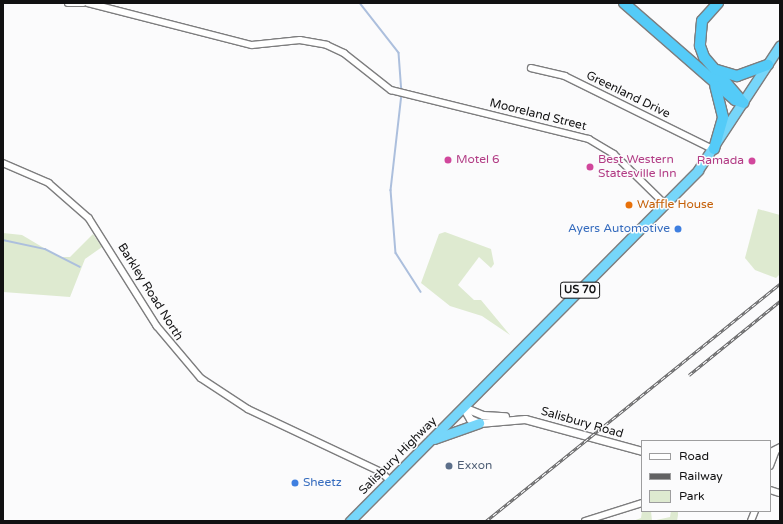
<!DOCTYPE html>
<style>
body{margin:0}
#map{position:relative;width:783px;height:524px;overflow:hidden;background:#fbfbfc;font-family:"Varela Round",sans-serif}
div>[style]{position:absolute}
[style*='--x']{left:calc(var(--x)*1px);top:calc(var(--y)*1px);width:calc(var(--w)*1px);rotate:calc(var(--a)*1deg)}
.green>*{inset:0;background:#deead0}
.stream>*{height:1.5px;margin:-0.75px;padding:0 0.75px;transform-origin:0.75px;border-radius:0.75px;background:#acbfdd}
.roads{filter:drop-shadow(1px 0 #7d7d7e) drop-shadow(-1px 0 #7d7d7e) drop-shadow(0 1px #7d7d7e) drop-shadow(0 -1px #7d7d7e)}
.minor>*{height:5.5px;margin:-2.75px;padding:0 2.75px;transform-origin:2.75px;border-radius:2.75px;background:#fff}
.tertiary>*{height:7px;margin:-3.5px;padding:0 3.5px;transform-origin:3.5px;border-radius:3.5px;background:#fff}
.trunk>*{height:9px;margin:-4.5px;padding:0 4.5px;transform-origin:4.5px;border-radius:4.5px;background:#76d6fa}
.motorway>*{height:10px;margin:-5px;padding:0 5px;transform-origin:5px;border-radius:5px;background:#54cbf8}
.rail>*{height:3px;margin-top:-1.5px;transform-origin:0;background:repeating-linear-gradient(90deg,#fbfbfc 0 4.5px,#626263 0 9px);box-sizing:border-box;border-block:1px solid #626263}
.dots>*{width:11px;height:11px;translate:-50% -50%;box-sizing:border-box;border:2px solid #fbfbfc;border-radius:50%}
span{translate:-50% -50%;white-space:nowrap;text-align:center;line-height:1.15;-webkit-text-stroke:3px #fbfbfc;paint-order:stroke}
.shield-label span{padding:1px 3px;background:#fbfbfc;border:1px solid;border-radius:3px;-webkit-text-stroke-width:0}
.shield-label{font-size:11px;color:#111112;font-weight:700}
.street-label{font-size:12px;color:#111112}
.hotel-label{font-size:12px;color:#b23c85}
.left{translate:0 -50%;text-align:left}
.right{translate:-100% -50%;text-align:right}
.food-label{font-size:12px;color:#c56008}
.shop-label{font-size:12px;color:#366cbe}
.service-label{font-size:12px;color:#4e5e75}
.frame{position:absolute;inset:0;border:4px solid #111112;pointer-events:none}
.legend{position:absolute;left:641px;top:440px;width:130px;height:72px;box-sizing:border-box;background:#fbfbfc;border:1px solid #9d9d9e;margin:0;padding:5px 7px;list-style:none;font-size:12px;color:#111112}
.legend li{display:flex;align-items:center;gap:8px;height:20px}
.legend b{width:20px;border:1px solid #9d9d9e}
</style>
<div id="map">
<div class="green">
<div style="clip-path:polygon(758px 209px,780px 215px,780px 274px,776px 278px,755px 270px,745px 258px)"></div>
<div style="clip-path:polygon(445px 232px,491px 249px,494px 264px,491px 268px,479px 257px,458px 285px,474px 300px,481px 300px,510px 335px,482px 316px,450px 306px,421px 283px,439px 234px)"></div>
<div style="clip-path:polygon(3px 233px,22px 235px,59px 257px,70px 257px,93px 234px,102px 247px,85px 259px,70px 297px,3px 292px)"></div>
<div style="clip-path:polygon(642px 511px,651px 511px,652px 521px,670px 517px,671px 511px,678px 511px,678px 515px,677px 521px,633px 521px,641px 518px)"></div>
</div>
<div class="stream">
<div style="--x:360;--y:3;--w:63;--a:52"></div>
<div style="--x:399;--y:53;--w:41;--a:85.8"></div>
<div style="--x:402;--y:94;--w:97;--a:96.5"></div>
<div style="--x:391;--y:190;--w:63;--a:85.5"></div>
<div style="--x:396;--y:253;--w:46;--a:57.3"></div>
<div style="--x:3;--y:240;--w:43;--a:12.1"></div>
<div style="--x:45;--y:249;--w:39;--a:27"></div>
</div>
<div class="roads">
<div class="minor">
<div style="--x:68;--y:3;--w:15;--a:0"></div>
<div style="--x:88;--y:3;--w:169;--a:14.4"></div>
<div style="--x:252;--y:45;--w:48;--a:-5.9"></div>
<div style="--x:300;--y:40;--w:27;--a:10"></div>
<div style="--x:327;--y:45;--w:19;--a:25"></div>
<div style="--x:344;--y:53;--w:60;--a:38.2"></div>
<div style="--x:391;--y:90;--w:204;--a:13.9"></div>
<div style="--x:589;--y:139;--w:29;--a:31"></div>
<div style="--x:614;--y:154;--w:71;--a:44.4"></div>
<div style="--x:531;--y:68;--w:35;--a:13"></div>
<div style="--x:565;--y:76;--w:165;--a:26.3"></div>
<div style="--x:3;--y:163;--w:50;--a:23.5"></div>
<div style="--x:49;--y:183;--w:53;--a:41.2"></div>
<div style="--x:89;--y:218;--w:128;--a:57.8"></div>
<div style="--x:157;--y:326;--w:68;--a:49.8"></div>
<div style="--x:201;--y:378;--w:56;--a:33.4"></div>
<div style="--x:248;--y:409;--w:147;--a:25.3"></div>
<div style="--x:381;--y:472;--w:13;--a:42"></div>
<div style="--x:770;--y:466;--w:17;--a:-69"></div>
<div style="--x:770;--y:490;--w:10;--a:17"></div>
<div style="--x:585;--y:521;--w:60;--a:-17.5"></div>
<div style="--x:751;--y:521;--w:11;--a:-68"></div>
</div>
<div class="tertiary">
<div style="--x:463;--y:407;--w:14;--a:60"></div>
<div style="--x:470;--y:419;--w:10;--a:24"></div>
<div style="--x:479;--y:423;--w:46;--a:-5"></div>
<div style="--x:525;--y:419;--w:121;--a:15.3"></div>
<div style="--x:463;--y:407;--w:22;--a:22"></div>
<div style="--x:483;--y:415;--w:22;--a:3"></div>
<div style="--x:770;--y:452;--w:11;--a:-27"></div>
</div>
<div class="trunk">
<div style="--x:434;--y:439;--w:48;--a:-19.6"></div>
<div style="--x:350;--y:521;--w:494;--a:-45.2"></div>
<div style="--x:698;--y:170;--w:149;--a:-56.7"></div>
</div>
<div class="motorway">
<div style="--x:624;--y:3;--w:147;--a:41.1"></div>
<div style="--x:735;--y:100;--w:9;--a:18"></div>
<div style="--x:718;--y:3;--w:24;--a:132"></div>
<div style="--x:702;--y:21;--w:25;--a:95"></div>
<div style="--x:700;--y:46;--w:12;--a:70"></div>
<div style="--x:704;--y:57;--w:57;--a:49.3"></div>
<div style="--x:717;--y:70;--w:21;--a:17"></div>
<div style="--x:737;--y:76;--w:33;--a:-20"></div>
<div style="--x:714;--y:149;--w:33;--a:-74"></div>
<div style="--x:723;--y:117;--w:32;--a:-104"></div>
</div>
</div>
<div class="rail">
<div style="--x:689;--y:375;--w:117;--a:-39.1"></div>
<div style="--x:486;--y:521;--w:378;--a:-38.9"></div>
</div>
<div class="dots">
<div style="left:448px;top:160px;background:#d1479c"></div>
<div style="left:752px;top:161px;background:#d1479c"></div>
<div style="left:590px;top:167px;background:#d1479c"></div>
<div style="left:629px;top:205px;background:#e8710a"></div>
<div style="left:678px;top:229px;background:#3f7fe0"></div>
<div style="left:449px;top:466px;background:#5c6f8a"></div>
<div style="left:295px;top:483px;background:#3f7fe0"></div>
</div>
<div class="shield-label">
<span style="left:580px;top:290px">US 70</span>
</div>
<div class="street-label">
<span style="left:628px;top:95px;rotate:26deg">Greenland Drive</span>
<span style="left:538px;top:115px;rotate:14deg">Mooreland Street</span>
<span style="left:150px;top:292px;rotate:58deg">Barkley Road North</span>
<span style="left:582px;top:423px;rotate:16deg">Salisbury Road</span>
<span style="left:398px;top:456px;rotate:-45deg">Salisbury Highway</span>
</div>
<div class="hotel-label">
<span class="left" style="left:456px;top:160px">Motel 6</span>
<span class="left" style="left:598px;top:167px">Best Western<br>Statesville Inn</span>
<span class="right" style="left:744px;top:161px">Ramada</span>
</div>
<div class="food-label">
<span class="left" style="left:637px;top:205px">Waffle House</span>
</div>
<div class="shop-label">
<span class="right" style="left:670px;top:229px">Ayers Automotive</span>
<span class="left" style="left:303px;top:483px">Sheetz</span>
</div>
<div class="service-label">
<span class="left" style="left:457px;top:466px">Exxon</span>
</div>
<div class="frame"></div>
<ul class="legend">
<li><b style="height:5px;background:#fff"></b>Road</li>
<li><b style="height:5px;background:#626263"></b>Railway</li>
<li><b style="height:11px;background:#deead0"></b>Park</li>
</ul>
</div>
